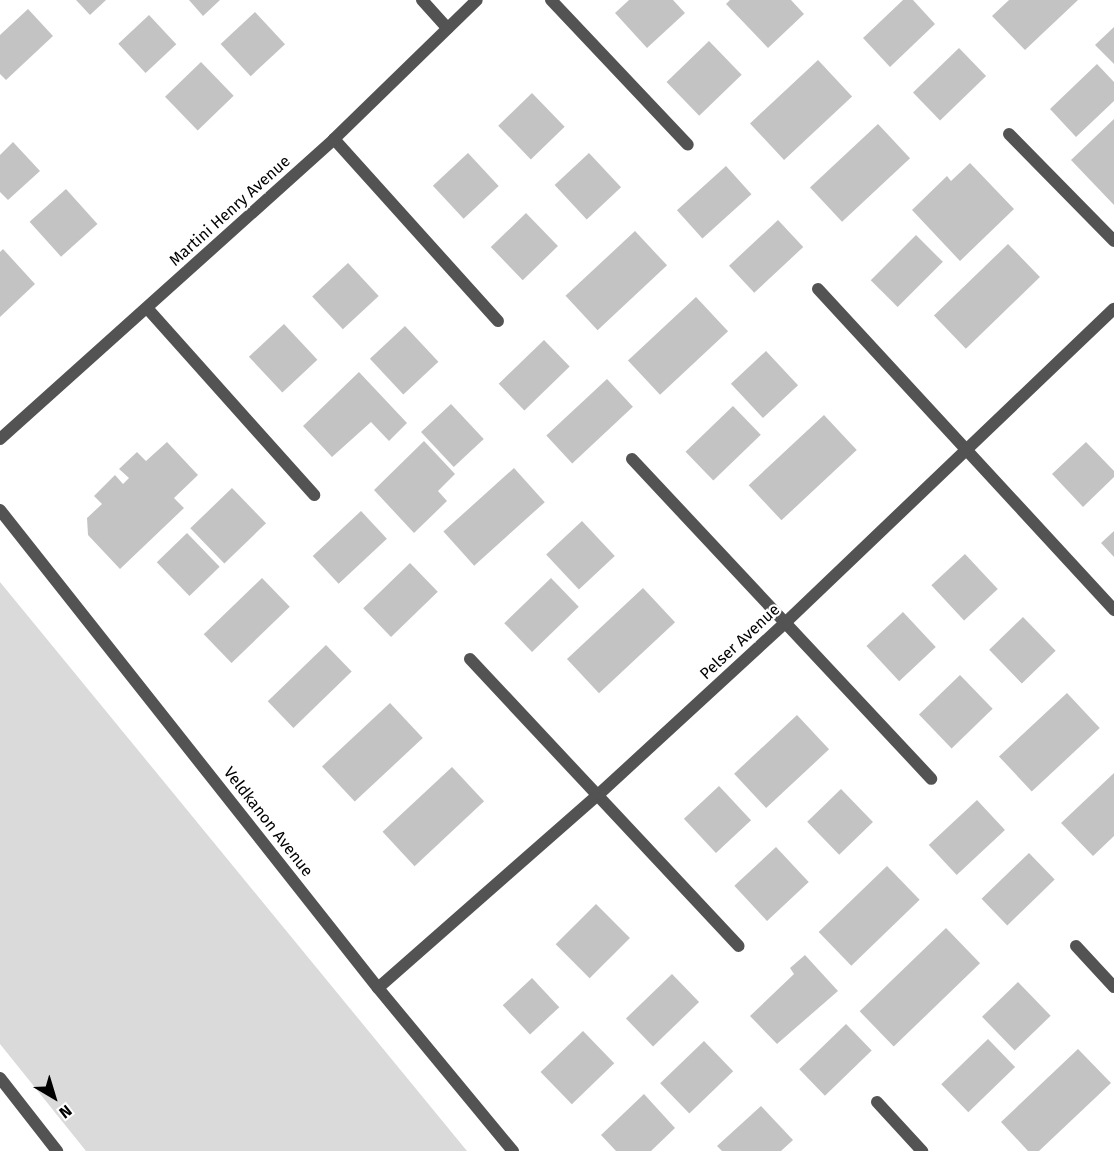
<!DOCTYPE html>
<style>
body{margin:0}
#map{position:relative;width:1114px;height:1151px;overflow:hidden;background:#fff;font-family:"Fira Sans",sans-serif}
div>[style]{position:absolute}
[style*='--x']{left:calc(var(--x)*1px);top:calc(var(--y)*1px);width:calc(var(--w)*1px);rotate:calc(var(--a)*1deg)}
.green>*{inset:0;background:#dadada}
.building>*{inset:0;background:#c3c3c3;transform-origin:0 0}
.minor>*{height:12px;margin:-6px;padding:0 6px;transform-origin:6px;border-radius:6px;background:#535353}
.tertiary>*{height:12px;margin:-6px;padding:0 6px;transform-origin:6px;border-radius:6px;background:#535353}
span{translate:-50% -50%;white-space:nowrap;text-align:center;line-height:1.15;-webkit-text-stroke:4.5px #fff;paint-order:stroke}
.street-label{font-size:16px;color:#000}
.north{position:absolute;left:24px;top:1067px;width:60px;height:60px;-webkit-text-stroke:4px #fff;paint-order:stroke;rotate:142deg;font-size:16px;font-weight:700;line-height:24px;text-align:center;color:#000}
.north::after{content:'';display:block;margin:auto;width:21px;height:27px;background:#000;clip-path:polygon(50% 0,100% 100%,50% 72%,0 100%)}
</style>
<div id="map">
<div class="green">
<div style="clip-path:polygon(0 582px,467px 1151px,86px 1151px,0 1044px)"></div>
</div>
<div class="building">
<div style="clip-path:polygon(76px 0,106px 0,90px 15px)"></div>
<div style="clip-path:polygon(189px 0,220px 0,203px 16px)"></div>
<div style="clip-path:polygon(629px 0,673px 0,685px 13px,647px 48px,615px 13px)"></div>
<div style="clip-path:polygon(730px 0,791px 0,804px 14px,768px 48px,726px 4px)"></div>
<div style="clip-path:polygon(903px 0,913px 0,935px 24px,890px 67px,863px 38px)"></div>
<div style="clip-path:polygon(1009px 0,1078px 0,1025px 50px,992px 16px)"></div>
<div style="clip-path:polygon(28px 9px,53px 36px,6px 80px,0 74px,0 35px)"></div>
<div style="left:255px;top:12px;width:44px;height:47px;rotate:47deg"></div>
<div style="left:149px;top:15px;width:40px;height:42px;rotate:47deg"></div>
<div style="clip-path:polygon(1114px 27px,1114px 64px,1095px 45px)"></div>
<div style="left:709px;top:41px;width:47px;height:59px;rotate:46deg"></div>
<div style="left:959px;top:48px;width:39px;height:64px;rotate:46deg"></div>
<div style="left:818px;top:60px;width:50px;height:93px;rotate:47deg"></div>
<div style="left:201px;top:62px;width:47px;height:50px;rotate:46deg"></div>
<div style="clip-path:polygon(1097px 64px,1114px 82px,1114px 101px,1076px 137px,1050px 109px)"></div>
<div style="left:532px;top:93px;width:47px;height:47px;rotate:46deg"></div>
<div style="clip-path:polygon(1114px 119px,1114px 205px,1071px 160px)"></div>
<div style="left:878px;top:124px;width:47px;height:93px;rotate:47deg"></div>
<div style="clip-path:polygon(13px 142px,40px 171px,8px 200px,0 192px,0 155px)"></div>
<div style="left:468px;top:153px;width:45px;height:48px;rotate:47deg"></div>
<div style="left:589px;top:153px;width:47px;height:47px;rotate:47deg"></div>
<div style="clip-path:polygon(970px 163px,1014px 209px,960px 261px,912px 210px,947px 176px,951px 181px)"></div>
<div style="left:726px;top:166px;width:38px;height:66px;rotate:48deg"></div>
<div style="left:66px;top:189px;width:47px;height:49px;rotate:48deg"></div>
<div style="left:526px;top:213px;width:46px;height:49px;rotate:46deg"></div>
<div style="left:778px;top:220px;width:37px;height:67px;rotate:47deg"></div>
<div style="left:635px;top:231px;width:47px;height:95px;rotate:47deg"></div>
<div style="left:916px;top:235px;width:38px;height:64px;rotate:45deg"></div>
<div style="left:1008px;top:244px;width:46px;height:103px;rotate:46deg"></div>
<div style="clip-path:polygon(3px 249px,35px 284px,0 317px,0 252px)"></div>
<div style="left:348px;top:263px;width:45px;height:49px;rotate:47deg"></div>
<div style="left:696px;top:297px;width:47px;height:93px;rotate:47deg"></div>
<div style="left:284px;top:324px;width:49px;height:48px;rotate:47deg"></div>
<div style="left:405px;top:326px;width:49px;height:48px;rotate:47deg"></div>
<div style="left:544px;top:340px;width:37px;height:63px;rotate:46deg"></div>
<div style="left:766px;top:351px;width:47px;height:48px;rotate:47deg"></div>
<div style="clip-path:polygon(359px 372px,407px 423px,389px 441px,371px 422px,332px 457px,303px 426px)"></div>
<div style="left:607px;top:379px;width:38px;height:83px;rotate:47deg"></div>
<div style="left:451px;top:404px;width:48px;height:41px;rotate:47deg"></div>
<div style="left:733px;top:406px;width:40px;height:66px;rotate:46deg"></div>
<div style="left:824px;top:415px;width:48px;height:103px;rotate:47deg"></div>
<div style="clip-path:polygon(424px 441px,455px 474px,438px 491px,447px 501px,414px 533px,374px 490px)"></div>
<div style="clip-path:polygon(167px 442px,198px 475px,174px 498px,184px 508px,120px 569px,88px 535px,87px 518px,102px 504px,94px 496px,115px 475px,123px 484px,129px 478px,119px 469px,137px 452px,146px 461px)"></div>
<div style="clip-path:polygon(1086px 442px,1114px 471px,1114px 477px,1083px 507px,1052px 474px)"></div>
<div style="left:514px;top:468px;width:46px;height:95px;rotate:48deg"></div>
<div style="left:232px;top:488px;width:49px;height:58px;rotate:46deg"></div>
<div style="left:361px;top:511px;width:38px;height:66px;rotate:47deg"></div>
<div style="left:582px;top:521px;width:48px;height:49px;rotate:47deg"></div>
<div style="clip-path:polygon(1114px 531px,1114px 557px,1101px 543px)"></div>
<div style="left:187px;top:533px;width:47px;height:42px;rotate:46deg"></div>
<div style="left:965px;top:554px;width:48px;height:46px;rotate:47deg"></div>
<div style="left:410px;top:563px;width:40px;height:65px;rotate:46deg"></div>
<div style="left:262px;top:578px;width:40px;height:81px;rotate:46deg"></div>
<div style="left:551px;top:578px;width:40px;height:65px;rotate:46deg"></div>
<div style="left:643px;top:588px;width:47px;height:104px;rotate:47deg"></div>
<div style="left:903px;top:612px;width:48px;height:50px;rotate:47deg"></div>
<div style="left:1023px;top:617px;width:47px;height:47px;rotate:46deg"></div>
<div style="left:326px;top:645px;width:37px;height:81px;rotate:46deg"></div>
<div style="left:960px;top:675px;width:47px;height:57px;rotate:46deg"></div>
<div style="left:1067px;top:693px;width:48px;height:93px;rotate:47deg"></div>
<div style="left:390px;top:703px;width:48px;height:93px;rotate:47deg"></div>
<div style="left:797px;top:715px;width:47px;height:86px;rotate:47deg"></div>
<div style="left:452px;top:767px;width:47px;height:95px;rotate:47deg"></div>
<div style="clip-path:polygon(1114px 773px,1114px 836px,1093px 856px,1061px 823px)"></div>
<div style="left:719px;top:786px;width:47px;height:48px;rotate:47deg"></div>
<div style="left:841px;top:789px;width:46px;height:47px;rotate:46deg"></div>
<div style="left:977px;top:800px;width:41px;height:66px;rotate:47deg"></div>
<div style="left:776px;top:847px;width:48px;height:57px;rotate:47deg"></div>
<div style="left:1029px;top:853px;width:37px;height:66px;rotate:46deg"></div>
<div style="left:887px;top:866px;width:47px;height:95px;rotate:46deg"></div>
<div style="left:596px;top:904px;width:48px;height:57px;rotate:45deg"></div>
<div style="left:946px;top:928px;width:49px;height:120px;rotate:46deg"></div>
<div style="clip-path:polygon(805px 955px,838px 991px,777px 1044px,750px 1016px,794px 974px,790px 968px)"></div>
<div style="left:672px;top:974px;width:39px;height:64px;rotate:46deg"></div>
<div style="left:532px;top:978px;width:40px;height:40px;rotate:47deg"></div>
<div style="left:1018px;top:982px;width:47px;height:50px;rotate:46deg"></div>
<div style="left:846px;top:1024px;width:37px;height:65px;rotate:46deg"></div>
<div style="left:583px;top:1031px;width:45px;height:59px;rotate:46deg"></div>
<div style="left:988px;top:1039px;width:39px;height:65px;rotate:46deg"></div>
<div style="left:704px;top:1041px;width:42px;height:61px;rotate:46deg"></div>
<div style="clip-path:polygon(1078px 1049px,1111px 1083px,1039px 1151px,1028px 1151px,1001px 1122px)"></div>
<div style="clip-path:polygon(644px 1094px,675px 1128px,651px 1151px,616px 1151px,601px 1135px)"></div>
<div style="clip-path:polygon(761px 1106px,793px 1140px,781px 1151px,722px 1151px,717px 1146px)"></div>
</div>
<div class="minor">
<div style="--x:422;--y:0;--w:38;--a:48"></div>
<div style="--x:551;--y:0;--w:199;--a:46.6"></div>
<div style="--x:1009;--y:134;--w:150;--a:45.5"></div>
<div style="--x:334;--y:139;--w:245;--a:48"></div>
<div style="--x:818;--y:289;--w:437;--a:47.3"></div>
<div style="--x:147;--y:308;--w:251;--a:48.2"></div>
<div style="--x:0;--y:439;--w:449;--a:-41.9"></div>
<div style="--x:334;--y:139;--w:199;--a:-44.2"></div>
<div style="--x:632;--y:459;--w:438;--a:46.9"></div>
<div style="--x:0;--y:510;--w:609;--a:51.66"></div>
<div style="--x:378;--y:988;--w:212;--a:50.4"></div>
<div style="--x:470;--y:659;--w:393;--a:46.9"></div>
<div style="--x:1076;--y:946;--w:56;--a:47.2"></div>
<div style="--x:378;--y:988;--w:294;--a:-41.3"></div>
<div style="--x:599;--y:794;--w:253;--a:-42.6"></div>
<div style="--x:785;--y:623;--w:455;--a:-43.7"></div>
<div style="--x:877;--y:1102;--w:67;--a:47.4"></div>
</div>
<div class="tertiary">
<div style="--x:0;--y:1078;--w:93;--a:52"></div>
</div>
<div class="street-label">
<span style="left:230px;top:211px;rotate:-42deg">Martini Henry Avenue</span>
<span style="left:740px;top:642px;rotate:-43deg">Pelser Avenue</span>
<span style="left:268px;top:822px;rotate:52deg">Veldkanon Avenue</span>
</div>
<div class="north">N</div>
</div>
